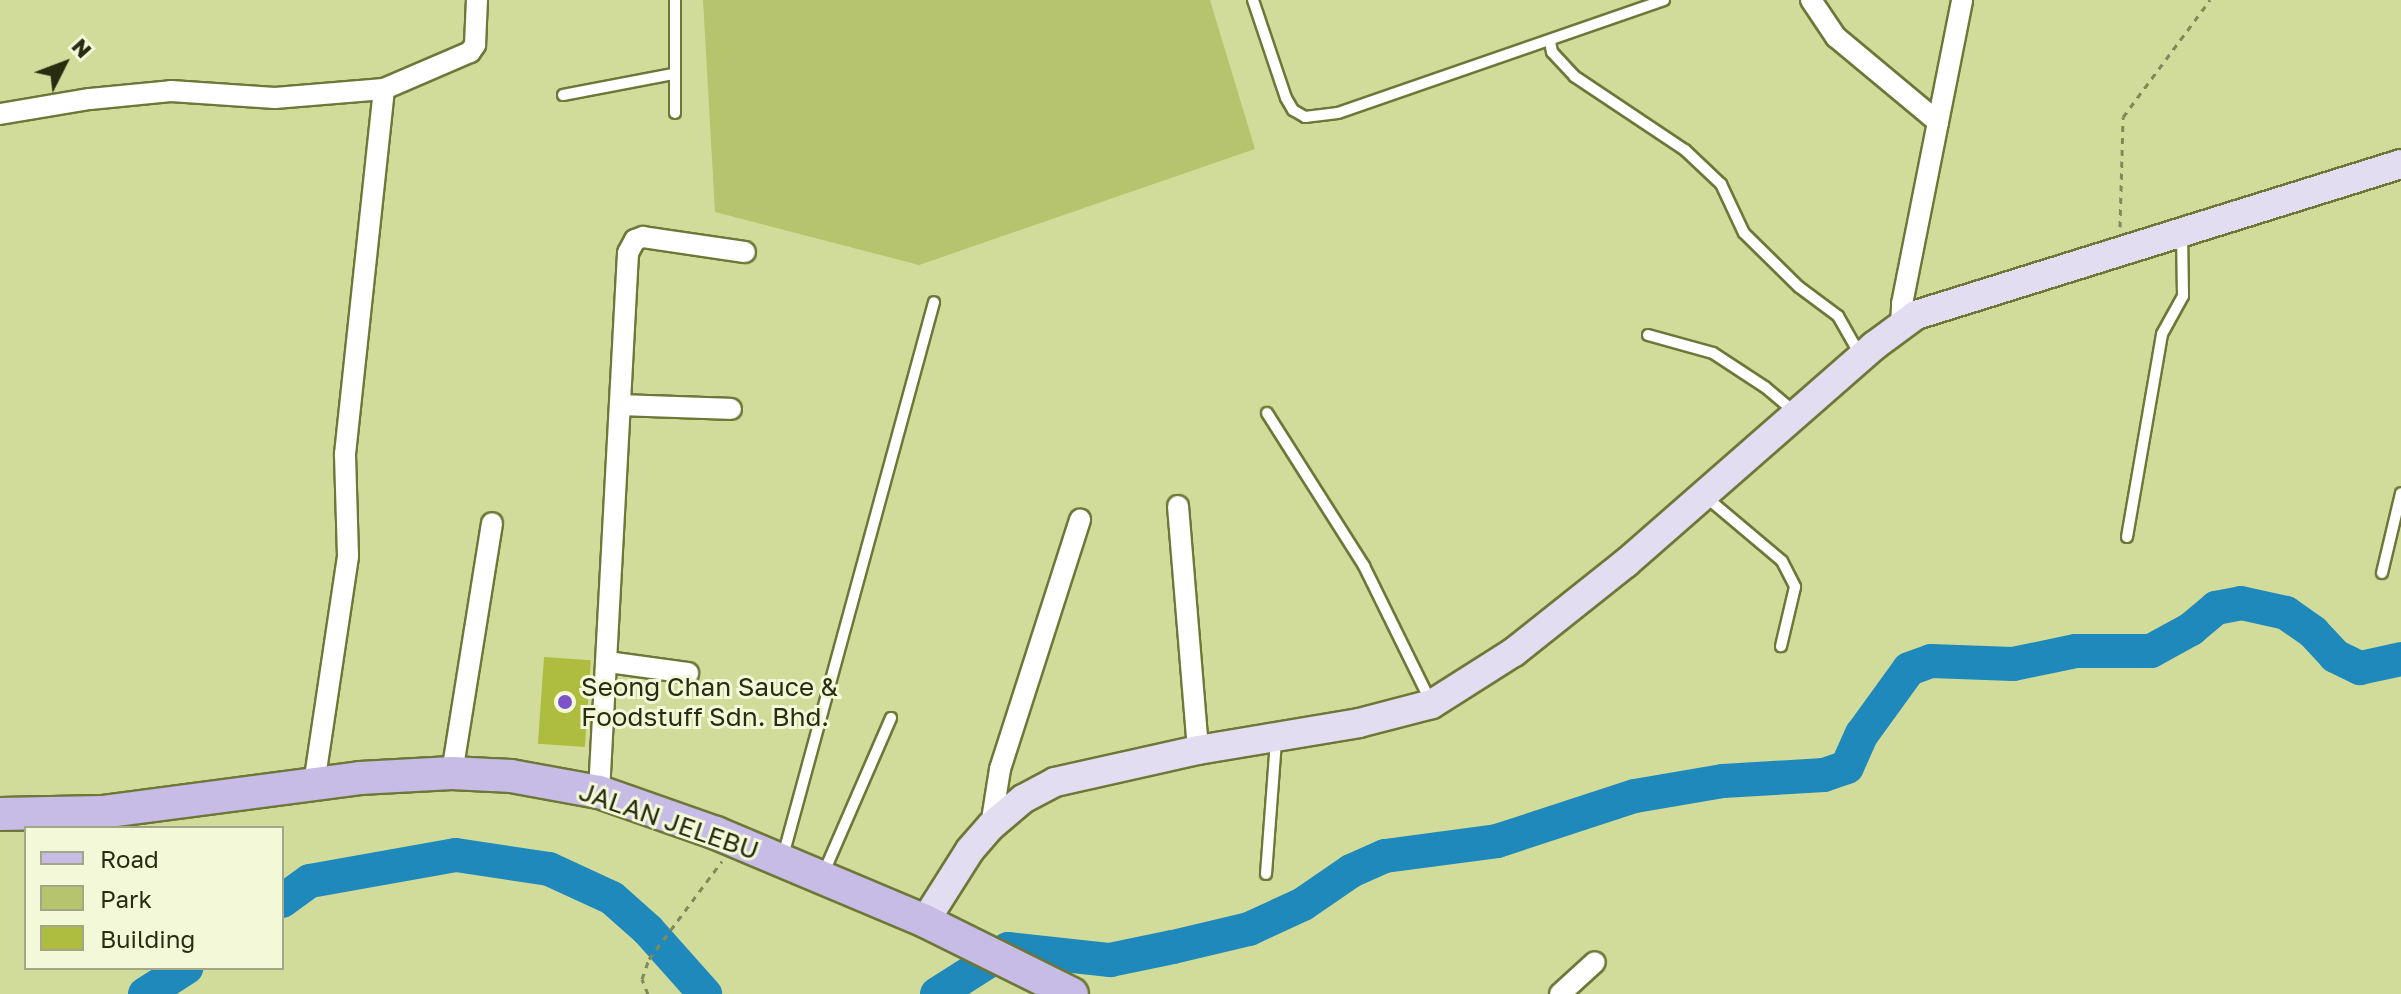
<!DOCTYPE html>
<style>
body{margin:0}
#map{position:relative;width:2401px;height:994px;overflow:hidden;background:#d1dc9a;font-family:"Golos Text",sans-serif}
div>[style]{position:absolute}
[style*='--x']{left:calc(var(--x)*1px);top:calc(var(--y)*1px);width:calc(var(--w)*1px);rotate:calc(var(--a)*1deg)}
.green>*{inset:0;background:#b7c46e}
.river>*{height:34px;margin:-17px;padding:0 17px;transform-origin:17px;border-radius:17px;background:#1f89bc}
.building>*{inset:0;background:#aebd3f;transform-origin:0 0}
.path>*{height:3px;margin-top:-1.5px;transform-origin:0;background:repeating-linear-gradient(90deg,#818959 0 6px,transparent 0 12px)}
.roads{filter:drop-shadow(2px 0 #6e7738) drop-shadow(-2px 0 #6e7738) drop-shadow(0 2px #6e7738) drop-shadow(0 -2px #6e7738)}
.lane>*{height:10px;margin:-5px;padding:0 5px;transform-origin:5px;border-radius:5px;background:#fff}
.street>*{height:20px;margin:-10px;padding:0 10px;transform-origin:10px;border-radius:10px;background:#fff}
.secondary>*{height:28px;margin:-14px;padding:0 14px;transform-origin:14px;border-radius:14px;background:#e3ddf2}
.primary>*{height:32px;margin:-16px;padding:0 16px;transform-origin:16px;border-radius:16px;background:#c7bce5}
.dots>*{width:22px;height:22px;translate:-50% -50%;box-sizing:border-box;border:4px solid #f3f9d8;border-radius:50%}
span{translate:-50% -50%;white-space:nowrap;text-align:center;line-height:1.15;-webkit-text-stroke:6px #f3f9d8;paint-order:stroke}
.poi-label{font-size:26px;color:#282c11}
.left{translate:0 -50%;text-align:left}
.street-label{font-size:26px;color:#282c11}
.legend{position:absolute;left:24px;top:826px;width:260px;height:144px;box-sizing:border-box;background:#f3f9d8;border:2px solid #a2a788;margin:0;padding:10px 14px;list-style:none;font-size:24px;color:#282c11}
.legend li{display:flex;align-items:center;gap:16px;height:40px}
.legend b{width:40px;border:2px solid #a2a788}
.north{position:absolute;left:24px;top:24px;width:80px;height:80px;-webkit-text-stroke:6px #f3f9d8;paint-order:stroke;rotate:48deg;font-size:22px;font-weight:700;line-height:32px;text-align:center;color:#282c11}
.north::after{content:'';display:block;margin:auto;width:28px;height:36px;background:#282c11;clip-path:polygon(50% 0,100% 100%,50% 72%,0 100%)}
</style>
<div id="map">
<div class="green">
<div style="clip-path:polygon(703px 0,1210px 0,1255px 149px,919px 265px,715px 212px)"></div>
</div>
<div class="river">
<div style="--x:282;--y:901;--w:34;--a:-36"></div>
<div style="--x:310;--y:881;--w:148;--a:-10.1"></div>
<div style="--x:456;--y:855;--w:94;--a:8.6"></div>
<div style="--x:549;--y:869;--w:69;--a:24.7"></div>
<div style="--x:612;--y:898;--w:48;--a:41.6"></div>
<div style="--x:648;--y:930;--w:86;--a:48.3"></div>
<div style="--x:145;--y:994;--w:49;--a:-32.4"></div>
<div style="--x:937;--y:994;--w:84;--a:-32.4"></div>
<div style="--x:1008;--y:949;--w:103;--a:6.2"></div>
<div style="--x:1110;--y:960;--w:64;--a:-11.7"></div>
<div style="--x:1173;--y:947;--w:78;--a:-13.3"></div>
<div style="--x:1249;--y:929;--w:60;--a:-24.8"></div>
<div style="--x:1303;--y:904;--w:58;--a:-34.5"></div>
<div style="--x:1351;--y:871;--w:37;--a:-24"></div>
<div style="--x:1385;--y:856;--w:113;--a:-7.6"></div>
<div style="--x:1497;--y:841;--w:145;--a:-18.1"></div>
<div style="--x:1635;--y:796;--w:89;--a:-9.7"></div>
<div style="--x:1723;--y:781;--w:101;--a:-3.4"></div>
<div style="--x:1824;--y:775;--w:24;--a:-19"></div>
<div style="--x:1847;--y:767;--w:36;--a:-66"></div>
<div style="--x:1862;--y:734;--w:80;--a:-54.1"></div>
<div style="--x:1909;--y:669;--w:23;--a:-20"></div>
<div style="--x:1931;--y:661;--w:82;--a:2.1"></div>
<div style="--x:2013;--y:664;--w:64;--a:-11.7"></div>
<div style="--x:2076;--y:651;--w:75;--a:0"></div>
<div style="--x:2151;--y:651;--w:46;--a:-28.8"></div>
<div style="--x:2191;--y:629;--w:33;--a:-40"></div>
<div style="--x:2216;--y:608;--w:25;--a:-11"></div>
<div style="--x:2241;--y:603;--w:46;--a:12.5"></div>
<div style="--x:2286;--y:613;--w:33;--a:35"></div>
<div style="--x:2313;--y:632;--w:33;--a:47"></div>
<div style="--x:2335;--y:656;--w:28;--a:26"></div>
<div style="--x:2360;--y:668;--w:42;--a:-12.4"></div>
</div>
<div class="building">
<div style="left:544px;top:657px;width:47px;height:87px;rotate:4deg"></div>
</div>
<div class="path">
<div style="--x:2120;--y:227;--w:110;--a:-88.4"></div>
<div style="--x:2123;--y:117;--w:146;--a:-53.4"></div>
<div style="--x:648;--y:994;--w:16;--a:-112"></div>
<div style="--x:642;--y:979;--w:21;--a:-71"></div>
<div style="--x:649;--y:959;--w:122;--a:-53.3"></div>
</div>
<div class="roads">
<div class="lane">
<div style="--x:675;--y:0;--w:113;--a:90"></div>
<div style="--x:1253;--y:0;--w:103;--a:71.4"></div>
<div style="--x:1286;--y:98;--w:14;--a:60"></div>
<div style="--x:1293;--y:110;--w:14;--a:30"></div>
<div style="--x:1305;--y:117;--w:33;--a:-7"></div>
<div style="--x:1338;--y:113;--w:345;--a:-19.1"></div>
<div style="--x:1550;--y:41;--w:11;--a:80"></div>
<div style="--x:1552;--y:52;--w:33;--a:47"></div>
<div style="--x:1574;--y:76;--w:133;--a:33.7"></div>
<div style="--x:1685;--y:150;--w:50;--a:43.4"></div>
<div style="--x:1721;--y:184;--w:54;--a:64.9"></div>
<div style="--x:1744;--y:233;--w:77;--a:44.5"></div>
<div style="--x:1799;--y:287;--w:49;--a:36.6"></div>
<div style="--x:1838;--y:316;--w:43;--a:60.4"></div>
<div style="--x:563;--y:95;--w:112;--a:-10.8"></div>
<div style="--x:1648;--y:335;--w:67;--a:15.5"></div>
<div style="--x:1713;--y:353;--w:62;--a:33.2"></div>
<div style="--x:1765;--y:387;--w:40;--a:40"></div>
<div style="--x:1267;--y:413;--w:181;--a:57.6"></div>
<div style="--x:1364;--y:566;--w:152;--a:63.8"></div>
<div style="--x:1706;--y:497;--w:99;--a:40.1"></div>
<div style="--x:1782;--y:561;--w:29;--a:63"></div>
<div style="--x:1795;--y:587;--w:61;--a:103.3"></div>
<div style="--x:2127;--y:537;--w:206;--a:-80.2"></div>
<div style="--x:2162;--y:334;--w:43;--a:-61.1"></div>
<div style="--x:2183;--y:296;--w:61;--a:-90.9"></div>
<div style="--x:2382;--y:573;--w:82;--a:-76.6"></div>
<div style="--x:783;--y:856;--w:574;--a:-74.75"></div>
<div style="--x:824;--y:872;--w:168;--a:-66.5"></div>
<div style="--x:1266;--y:874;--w:134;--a:-85.7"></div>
</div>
<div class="street">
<div style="--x:1811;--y:0;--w:45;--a:56"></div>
<div style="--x:1836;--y:37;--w:133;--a:39.8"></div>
<div style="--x:0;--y:114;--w:91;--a:-9.5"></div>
<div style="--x:90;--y:99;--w:81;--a:-5.6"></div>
<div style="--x:171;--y:91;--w:104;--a:3.9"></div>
<div style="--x:275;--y:98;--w:109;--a:-4.7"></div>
<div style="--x:384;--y:89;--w:94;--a:-23.3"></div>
<div style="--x:470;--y:52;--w:9;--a:-54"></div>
<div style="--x:475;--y:45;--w:45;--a:-87.5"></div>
<div style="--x:1901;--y:326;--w:22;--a:-87"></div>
<div style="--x:1902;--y:304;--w:310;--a:-78.8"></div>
<div style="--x:622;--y:405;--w:109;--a:2.1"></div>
<div style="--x:1178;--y:506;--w:245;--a:85.3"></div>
<div style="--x:608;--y:662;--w:81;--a:7.8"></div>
<div style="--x:452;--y:773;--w:253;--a:-80.9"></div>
<div style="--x:314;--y:784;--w:231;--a:-81.5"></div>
<div style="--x:348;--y:556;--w:102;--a:-91.7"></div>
<div style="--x:345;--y:454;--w:367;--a:-83.9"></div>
<div style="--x:599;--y:792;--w:540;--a:-86.92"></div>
<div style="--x:628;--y:253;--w:15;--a:-62"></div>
<div style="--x:635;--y:240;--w:9;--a:-21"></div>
<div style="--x:643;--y:237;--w:103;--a:8.4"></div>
<div style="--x:991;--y:826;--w:58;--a:-81"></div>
<div style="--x:1000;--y:769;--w:262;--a:-72.2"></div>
<div style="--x:1560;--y:994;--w:47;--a:-42.4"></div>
</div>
<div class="secondary">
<div style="--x:925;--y:921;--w:84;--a:-57.6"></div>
<div style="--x:970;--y:850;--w:32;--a:-49"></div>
<div style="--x:991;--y:826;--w:42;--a:-40.2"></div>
<div style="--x:1023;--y:799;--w:36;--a:-28"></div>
<div style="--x:1055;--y:782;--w:147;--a:-12.6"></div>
<div style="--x:1198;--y:750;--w:163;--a:-9.5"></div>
<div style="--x:1359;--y:723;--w:75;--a:-14.6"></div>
<div style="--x:1432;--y:704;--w:97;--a:-32.4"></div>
<div style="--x:1514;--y:652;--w:143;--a:-38.5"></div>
<div style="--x:1626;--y:563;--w:330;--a:-41.2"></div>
<div style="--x:1874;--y:346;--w:52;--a:-36.4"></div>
<div style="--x:1916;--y:315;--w:508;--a:-17.29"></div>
</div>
<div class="primary">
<div style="--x:0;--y:814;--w:102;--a:-1.1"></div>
<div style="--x:102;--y:812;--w:260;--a:-7.5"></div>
<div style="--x:360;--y:778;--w:92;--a:-3.1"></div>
<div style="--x:452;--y:773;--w:59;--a:2.9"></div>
<div style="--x:511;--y:776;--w:89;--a:10.3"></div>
<div style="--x:599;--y:792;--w:124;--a:19.3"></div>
<div style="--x:716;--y:833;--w:227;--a:22.8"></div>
<div style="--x:925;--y:921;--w:164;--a:26.4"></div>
</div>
</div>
<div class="dots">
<div style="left:565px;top:702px;background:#7d52cb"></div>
</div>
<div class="poi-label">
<span class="left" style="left:581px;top:702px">Seong Chan Sauce &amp;<br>Foodstuff Sdn. Bhd.</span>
</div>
<div class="street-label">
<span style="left:669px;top:821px;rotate:19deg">JALAN JELEBU</span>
</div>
<ul class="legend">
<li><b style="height:10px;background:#c7bce5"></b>Road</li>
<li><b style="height:22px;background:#b7c46e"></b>Park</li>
<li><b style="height:22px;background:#aebd3f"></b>Building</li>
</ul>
<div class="north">N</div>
</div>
